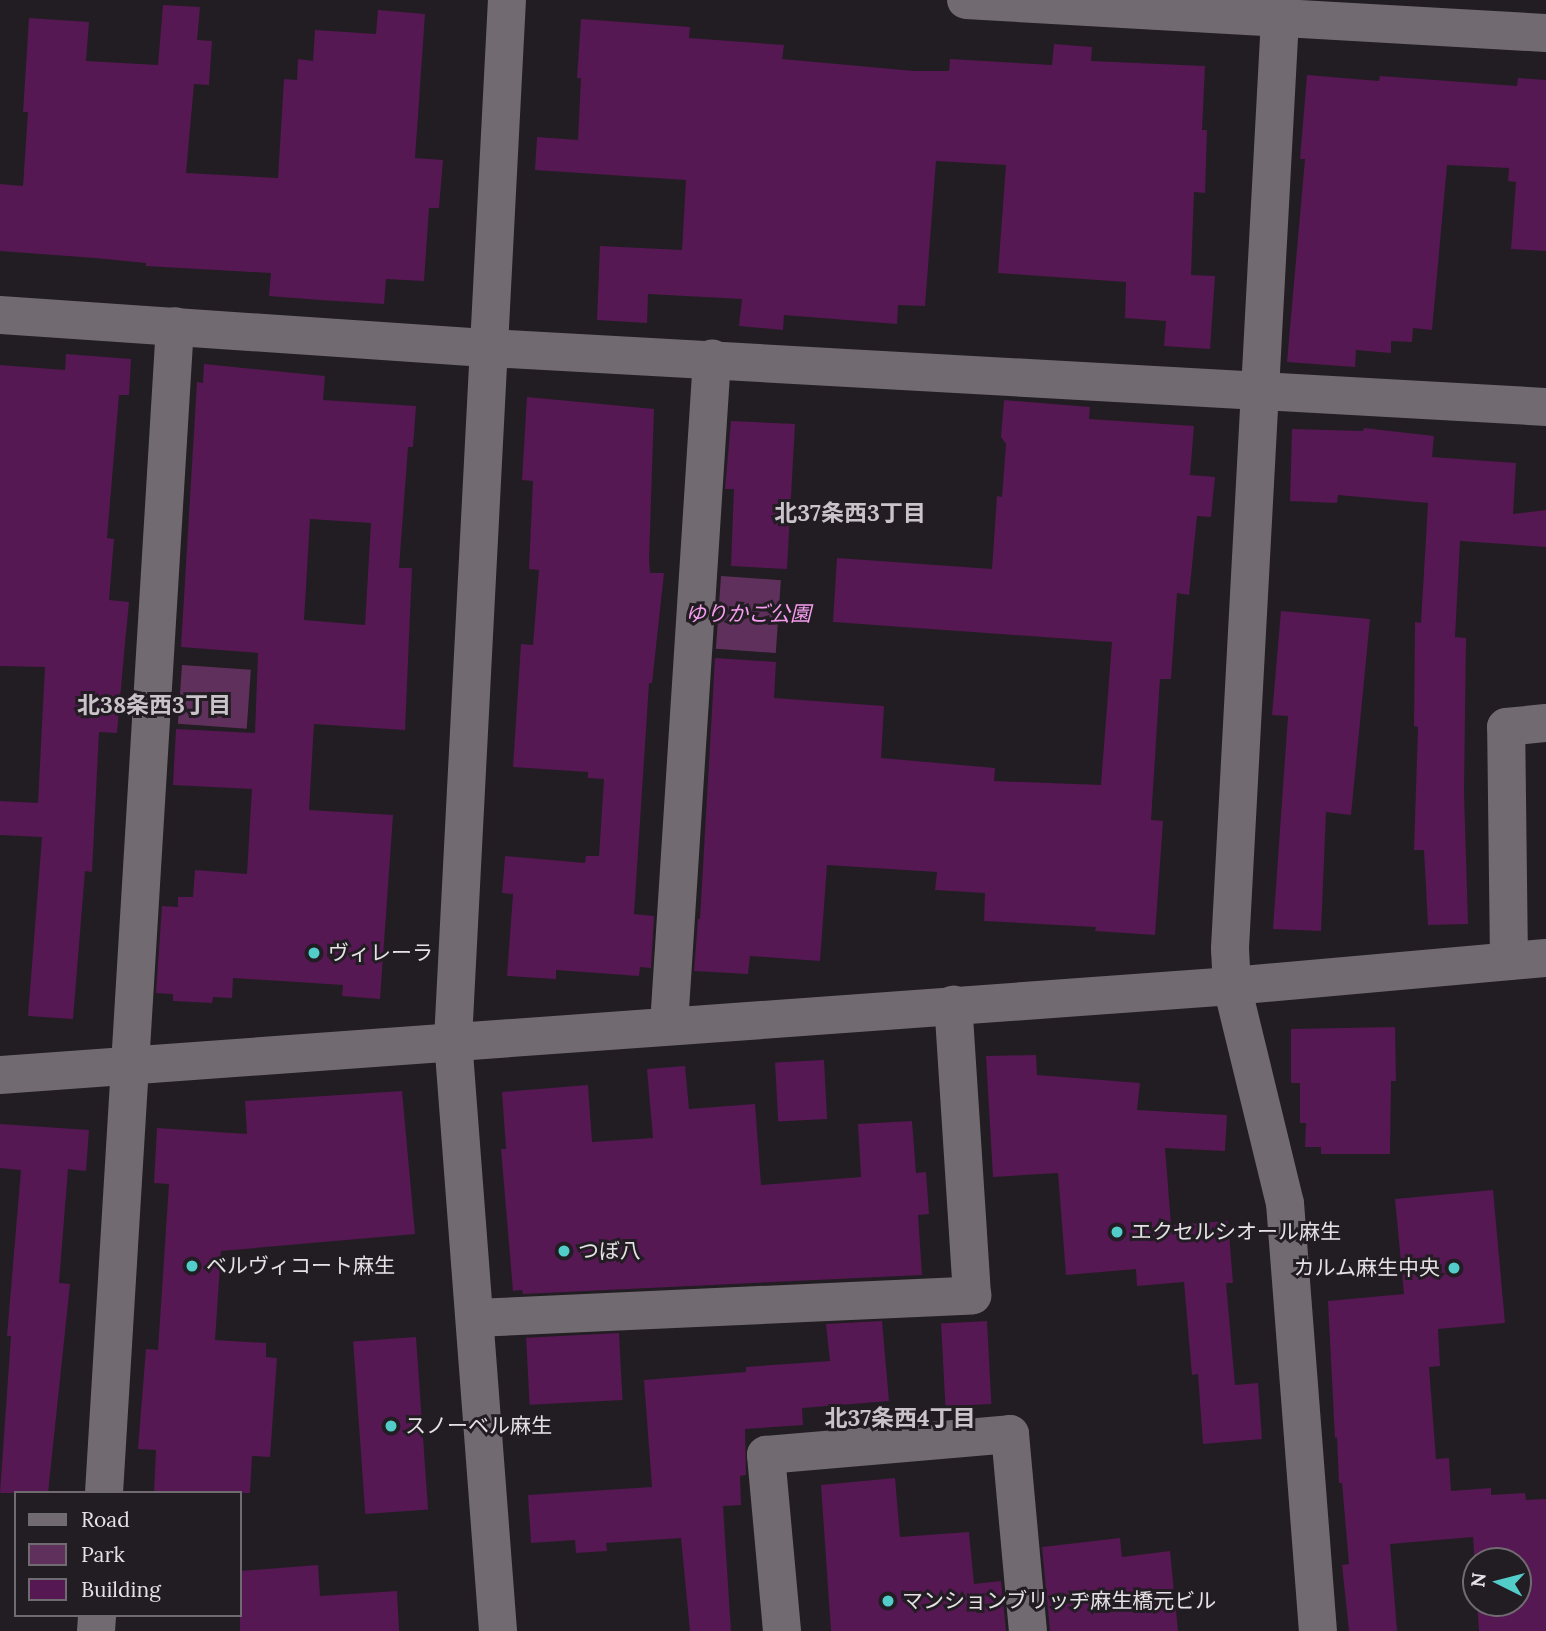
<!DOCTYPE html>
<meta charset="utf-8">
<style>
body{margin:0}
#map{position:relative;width:1546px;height:1631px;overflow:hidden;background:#221d22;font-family:Lora,"Noto Sans JP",serif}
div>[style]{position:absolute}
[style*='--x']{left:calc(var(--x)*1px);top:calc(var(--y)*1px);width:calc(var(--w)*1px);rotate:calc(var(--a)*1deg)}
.green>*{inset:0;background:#5f305c;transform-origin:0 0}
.building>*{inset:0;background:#551852;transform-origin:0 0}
.minor>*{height:38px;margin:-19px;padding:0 19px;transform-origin:19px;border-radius:19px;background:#716a70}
.dots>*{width:19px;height:19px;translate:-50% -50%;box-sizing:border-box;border:4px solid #221d22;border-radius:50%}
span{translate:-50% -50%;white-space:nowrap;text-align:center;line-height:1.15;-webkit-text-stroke:6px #221d22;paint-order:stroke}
.park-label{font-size:21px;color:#f59cee;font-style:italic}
.poi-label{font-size:21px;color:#e5e1e5}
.left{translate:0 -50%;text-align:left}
.right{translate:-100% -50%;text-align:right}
.neighbourhood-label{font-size:23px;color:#cbc3ca;font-weight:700}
.legend{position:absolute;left:14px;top:1491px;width:228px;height:126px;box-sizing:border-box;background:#221d22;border:2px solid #706b70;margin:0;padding:9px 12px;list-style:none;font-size:21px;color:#e5e1e5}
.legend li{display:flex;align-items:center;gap:14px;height:35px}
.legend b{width:35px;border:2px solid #706b70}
.north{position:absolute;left:1462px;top:1547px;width:70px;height:70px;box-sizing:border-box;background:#221d22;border:2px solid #706b70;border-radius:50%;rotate:276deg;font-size:19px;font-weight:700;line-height:28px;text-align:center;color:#e5e1e5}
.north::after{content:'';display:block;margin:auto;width:24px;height:32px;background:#53cdca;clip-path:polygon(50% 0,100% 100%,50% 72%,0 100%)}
</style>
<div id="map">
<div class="green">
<div style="left:721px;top:576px;width:60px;height:73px;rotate:4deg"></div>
<div style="left:182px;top:665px;width:69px;height:59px;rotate:4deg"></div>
</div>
<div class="building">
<div style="clip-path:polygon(163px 5px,200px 7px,197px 40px,212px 41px,209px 85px,194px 84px,186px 173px,278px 178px,284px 79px,297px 80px,298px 59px,313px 61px,315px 30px,376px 34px,378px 10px,425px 14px,415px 158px,443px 160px,439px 208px,429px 208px,424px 281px,386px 279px,384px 304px,320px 300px,269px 296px,271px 273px,146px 266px,146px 263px,95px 258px,0 251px,0 184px,23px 186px,28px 112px,23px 112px,29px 18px,89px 22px,86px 61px,158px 65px)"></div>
<div style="clip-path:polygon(581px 19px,690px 27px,689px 38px,784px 45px,782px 59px,914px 71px,949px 71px,950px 59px,1052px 65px,1054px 44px,1092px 47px,1091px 61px,1205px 66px,1202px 130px,1207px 130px,1205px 193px,1194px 192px,1191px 275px,1215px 276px,1210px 349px,1164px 346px,1166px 321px,1125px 318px,1126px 282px,998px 273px,1006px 165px,936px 161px,925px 306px,898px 305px,897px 324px,784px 315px,783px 330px,739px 326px,742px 299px,648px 294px,647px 323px,597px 320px,600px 246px,682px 250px,686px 180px,535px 170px,537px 137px,578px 140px,581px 78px,577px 78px)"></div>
<div style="clip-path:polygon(1307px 75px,1379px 81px,1380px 76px,1517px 86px,1518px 78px,1546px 80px,1546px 251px,1511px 249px,1516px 182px,1508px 181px,1509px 168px,1447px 165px,1432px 330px,1413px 328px,1412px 342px,1391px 341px,1391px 353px,1356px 350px,1355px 367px,1287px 362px,1305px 159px,1300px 159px)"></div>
<div style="clip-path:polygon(66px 354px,131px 359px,129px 395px,119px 395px,107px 538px,114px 539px,109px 600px,129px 602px,125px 643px,117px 733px,99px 732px,92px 872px,85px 871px,73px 1019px,28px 1016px,42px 837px,0 835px,0 801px,38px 803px,45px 667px,0 666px,0 365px,65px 370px)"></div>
<div style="clip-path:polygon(evenodd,204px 364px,325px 376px,323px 400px,416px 406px,413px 447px,408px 447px,399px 568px,412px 568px,405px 730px,314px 724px,309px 810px,393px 815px,380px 999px,342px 996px,343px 985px,233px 978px,232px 998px,213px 997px,212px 1003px,173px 1001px,173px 994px,156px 993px,162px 906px,178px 907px,178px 897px,193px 897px,195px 870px,247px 874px,252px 789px,173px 785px,176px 729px,255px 733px,258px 653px,181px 647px,197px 382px,203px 383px,204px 364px,310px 519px,371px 523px,365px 625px,304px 620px,310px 519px)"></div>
<div style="clip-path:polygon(527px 397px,654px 409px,649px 560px,650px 573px,664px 573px,652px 683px,649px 683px,634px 914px,654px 916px,651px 968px,640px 967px,639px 976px,556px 970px,556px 979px,507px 976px,513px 894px,502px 893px,505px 856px,585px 863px,586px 856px,599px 856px,604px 779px,588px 778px,588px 772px,513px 767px,521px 644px,533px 645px,539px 570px,529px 569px,533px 481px,522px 480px)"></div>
<div style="clip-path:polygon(1004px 400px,1090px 407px,1089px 419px,1194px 426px,1190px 475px,1215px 477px,1211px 517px,1197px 516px,1189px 595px,1177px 593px,1171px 679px,1160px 679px,1151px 820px,1163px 821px,1155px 935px,1095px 931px,1096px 927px,984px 921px,985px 893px,935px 890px,937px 872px,827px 865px,820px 961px,750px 956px,748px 974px,694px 971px,698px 919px,700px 919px,715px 658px,776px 662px,774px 698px,884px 706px,881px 758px,995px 768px,994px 781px,1101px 785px,1112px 642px,833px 622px,837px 558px,992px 569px,997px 496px,1002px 497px,1006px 444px,1001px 437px)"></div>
<div style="clip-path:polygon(731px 421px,795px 424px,787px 569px,731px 566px,734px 489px,725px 489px)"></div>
<div style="clip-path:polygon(1364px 428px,1434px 436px,1432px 457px,1516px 463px,1513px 514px,1546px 510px,1546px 547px,1460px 541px,1455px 637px,1466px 638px,1464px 792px,1468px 924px,1428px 925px,1424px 850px,1414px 850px,1418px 727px,1414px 726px,1415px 622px,1421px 623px,1428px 503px,1338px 495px,1337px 503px,1290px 501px,1292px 429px,1363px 431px)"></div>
<div style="clip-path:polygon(1281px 611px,1370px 619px,1351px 815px,1326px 812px,1321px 931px,1273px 929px,1288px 716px,1272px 715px)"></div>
<div style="clip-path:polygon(1395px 1027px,1396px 1081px,1391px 1081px,1390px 1154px,1321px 1154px,1321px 1147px,1305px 1147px,1306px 1123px,1300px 1123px,1300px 1083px,1291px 1083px,1291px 1029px)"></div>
<div style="clip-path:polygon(1036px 1055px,1037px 1075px,1140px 1083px,1137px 1110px,1227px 1115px,1225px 1151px,1165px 1148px,1171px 1225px,1228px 1221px,1233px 1283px,1226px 1283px,1235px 1385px,1258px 1383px,1262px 1439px,1203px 1444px,1198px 1374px,1192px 1375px,1184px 1282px,1137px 1286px,1136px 1269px,1066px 1275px,1058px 1173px,993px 1177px,986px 1056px)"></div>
<div style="left:824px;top:1060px;width:59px;height:49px;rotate:87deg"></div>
<div style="clip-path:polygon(685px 1066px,689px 1109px,755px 1104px,761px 1185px,861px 1177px,858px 1124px,912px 1121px,916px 1173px,926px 1172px,929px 1214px,918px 1215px,922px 1275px,523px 1294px,522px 1290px,513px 1291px,501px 1149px,506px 1149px,502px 1092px,588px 1085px,592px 1142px,653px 1138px,647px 1069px)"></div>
<div style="clip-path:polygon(402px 1091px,415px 1234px,221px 1251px,215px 1340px,266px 1343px,266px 1357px,277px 1358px,270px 1457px,252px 1456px,250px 1493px,154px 1492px,156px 1450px,138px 1449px,146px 1349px,158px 1350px,169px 1184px,154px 1183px,157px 1128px,247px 1134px,245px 1101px)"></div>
<div style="clip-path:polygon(0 1124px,89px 1130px,86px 1171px,68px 1169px,59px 1283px,70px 1284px,48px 1493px,0 1493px,11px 1336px,7px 1336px,21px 1170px,0 1168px)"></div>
<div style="clip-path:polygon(1493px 1190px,1505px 1323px,1438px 1329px,1440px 1366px,1429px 1367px,1436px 1459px,1449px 1458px,1451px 1491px,1491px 1488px,1491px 1495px,1525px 1493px,1526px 1500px,1546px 1499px,1546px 1631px,1479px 1631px,1477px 1603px,1518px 1603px,1518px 1561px,1476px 1561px,1476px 1583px,1473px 1537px,1390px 1544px,1397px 1631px,1349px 1631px,1342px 1565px,1349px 1564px,1342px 1483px,1339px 1483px,1337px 1437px,1335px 1438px,1328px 1301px,1404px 1294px,1395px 1199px)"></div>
<div style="clip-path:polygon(882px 1321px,889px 1401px,802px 1408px,803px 1425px,745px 1429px,746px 1475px,740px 1476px,741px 1505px,723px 1506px,731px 1631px,690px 1631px,681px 1538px,606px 1543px,607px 1551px,576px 1553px,575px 1540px,531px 1543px,528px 1495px,652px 1487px,644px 1380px,746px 1372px,746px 1367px,830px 1361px,826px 1324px)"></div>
<div style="left:987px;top:1321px;width:83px;height:46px;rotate:87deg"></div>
<div style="left:619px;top:1333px;width:67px;height:93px;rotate:87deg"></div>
<div style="left:416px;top:1337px;width:173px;height:63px;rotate:86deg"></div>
<div style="clip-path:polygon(895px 1478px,900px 1537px,969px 1532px,974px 1584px,1001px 1581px,1006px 1631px,831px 1631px,821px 1485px)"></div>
<div style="clip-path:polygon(1120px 1538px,1122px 1557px,1170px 1551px,1178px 1631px,1050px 1631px,1042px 1547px)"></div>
<div style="clip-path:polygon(318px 1565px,320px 1596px,397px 1591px,399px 1631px,240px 1631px,240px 1571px)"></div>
</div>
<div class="minor">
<div style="--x:966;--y:0;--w:581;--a:3.26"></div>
<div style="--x:1281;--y:0;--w:950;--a:93.08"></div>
<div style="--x:1230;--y:949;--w:37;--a:87"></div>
<div style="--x:1232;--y:986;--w:223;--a:76.3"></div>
<div style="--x:1285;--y:1203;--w:429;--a:85.6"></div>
<div style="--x:0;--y:315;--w:490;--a:3.9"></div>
<div style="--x:489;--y:348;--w:1059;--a:3.19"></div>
<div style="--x:1509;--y:961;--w:234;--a:-90.7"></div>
<div style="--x:1506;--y:727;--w:40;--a:-5.7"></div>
<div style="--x:669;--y:1025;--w:668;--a:-86.31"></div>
<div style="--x:0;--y:1075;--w:1235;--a:-4.13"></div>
<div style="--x:1232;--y:986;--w:315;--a:-5.1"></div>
<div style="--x:475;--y:1318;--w:498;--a:-2.6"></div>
<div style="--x:972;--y:1295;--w:291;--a:-93.7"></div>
<div style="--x:104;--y:1493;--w:1169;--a:-86.52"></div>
<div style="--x:96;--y:1631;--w:16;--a:-86"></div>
<div style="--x:498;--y:1631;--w:593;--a:-94.35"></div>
<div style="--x:453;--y:1040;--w:1041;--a:-87.03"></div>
<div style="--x:782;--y:1631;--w:177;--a:-95.2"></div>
<div style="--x:766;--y:1455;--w:245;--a:-4.9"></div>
<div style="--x:1010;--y:1434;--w:198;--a:84.8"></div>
</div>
<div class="dots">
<div style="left:314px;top:953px;background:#53cdca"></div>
<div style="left:1117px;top:1232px;background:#53cdca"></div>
<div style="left:564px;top:1251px;background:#53cdca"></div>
<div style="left:192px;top:1266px;background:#53cdca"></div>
<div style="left:1454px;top:1268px;background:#53cdca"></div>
<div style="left:391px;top:1426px;background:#53cdca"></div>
<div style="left:888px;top:1601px;background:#53cdca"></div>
</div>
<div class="park-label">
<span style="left:748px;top:614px">ゆりかご公園</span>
</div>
<div class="poi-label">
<span class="left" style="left:328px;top:953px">ヴィレーラ</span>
<span class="left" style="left:1131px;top:1232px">エクセルシオール麻生</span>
<span class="left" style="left:578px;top:1251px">つぼ八</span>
<span class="left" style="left:206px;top:1266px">ベルヴィコート麻生</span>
<span class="right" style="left:1440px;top:1268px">カルム麻生中央</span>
<span class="left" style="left:405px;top:1426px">スノーベル麻生</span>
<span class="left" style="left:902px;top:1601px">マンションブリッヂ麻生橋元ビル</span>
</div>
<div class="neighbourhood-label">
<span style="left:850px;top:513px">北37条西3丁目</span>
<span style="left:154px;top:705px">北38条西3丁目</span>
<span style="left:900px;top:1418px">北37条西4丁目</span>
</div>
<ul class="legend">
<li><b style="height:9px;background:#716a70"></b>Road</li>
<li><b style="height:19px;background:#5f305c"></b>Park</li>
<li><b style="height:19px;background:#551852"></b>Building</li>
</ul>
<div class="north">N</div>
</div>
